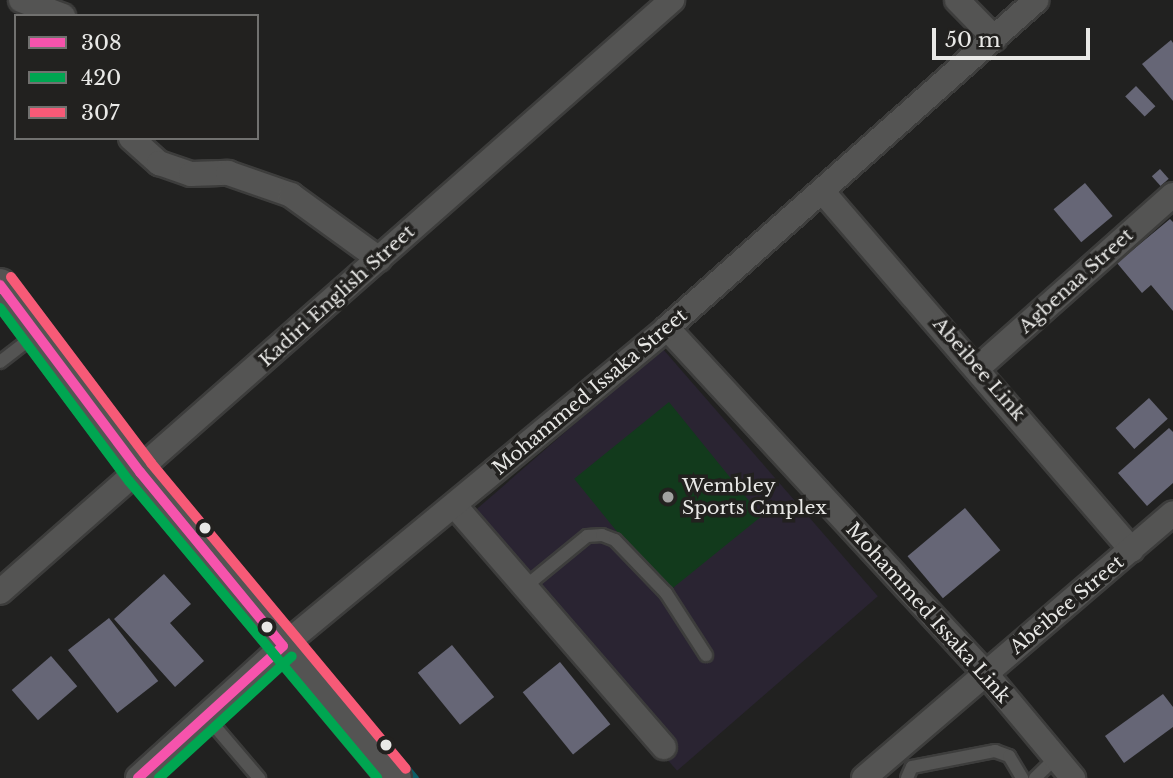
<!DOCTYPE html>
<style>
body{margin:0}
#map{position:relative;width:1173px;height:778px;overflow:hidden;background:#212120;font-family:"Libre Baskerville",serif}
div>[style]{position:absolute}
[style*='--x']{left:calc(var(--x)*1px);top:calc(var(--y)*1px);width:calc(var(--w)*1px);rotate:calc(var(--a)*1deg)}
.education>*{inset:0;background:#2a2432;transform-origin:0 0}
.green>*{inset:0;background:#123a1c;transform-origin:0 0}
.stream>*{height:6px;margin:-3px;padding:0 3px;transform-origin:3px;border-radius:3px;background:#0b5d65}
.building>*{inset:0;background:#666676;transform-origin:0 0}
.roads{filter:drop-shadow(2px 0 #3d3d3c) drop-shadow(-2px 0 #3d3d3c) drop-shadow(0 2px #3d3d3c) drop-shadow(0 -2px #3d3d3c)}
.service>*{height:12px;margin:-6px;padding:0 6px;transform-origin:6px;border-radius:6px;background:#545453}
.minor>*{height:24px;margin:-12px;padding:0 12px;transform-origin:12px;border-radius:12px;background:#545453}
.tertiary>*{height:32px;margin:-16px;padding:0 16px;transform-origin:16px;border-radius:16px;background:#545453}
.bus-1>*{height:10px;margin:-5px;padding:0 5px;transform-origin:5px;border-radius:5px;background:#f653ac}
.bus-2>*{height:10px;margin:-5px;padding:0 5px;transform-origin:5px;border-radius:5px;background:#00a651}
.bus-3>*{height:10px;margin:-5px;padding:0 5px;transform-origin:5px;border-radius:5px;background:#f75a77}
.dots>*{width:19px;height:19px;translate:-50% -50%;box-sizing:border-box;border:4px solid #22211f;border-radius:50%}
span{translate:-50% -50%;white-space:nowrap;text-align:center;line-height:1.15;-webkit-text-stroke:7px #22211f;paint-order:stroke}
.street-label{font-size:19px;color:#e8e8e6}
.poi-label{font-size:19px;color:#e8e8e6}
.left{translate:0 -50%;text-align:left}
.legend{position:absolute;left:14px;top:14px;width:245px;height:126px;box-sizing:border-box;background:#22211f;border:2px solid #71716f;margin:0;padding:9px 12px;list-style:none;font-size:21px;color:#e8e8e6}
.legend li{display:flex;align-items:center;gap:14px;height:35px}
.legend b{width:35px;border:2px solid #71716f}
.scale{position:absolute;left:932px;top:28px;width:158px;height:32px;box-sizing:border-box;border:4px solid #e8e8e6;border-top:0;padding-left:9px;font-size:21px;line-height:24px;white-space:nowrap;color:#e8e8e6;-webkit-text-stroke:5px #22211f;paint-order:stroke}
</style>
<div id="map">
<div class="education">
<div style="left:662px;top:348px;width:329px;height:266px;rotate:49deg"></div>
</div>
<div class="green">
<div style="left:669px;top:402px;width:147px;height:122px;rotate:51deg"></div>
</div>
<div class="stream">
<div style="--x:399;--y:758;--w:26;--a:50"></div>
</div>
<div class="building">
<div style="clip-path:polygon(1171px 40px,1173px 43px,1173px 101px,1142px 64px)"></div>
<div style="left:1136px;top:86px;width:28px;height:15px;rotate:46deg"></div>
<div style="left:1160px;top:169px;width:13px;height:11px;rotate:48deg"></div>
<div style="left:1085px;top:183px;width:43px;height:41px;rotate:50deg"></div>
<div style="clip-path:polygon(1170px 219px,1173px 222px,1173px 311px,1151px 285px,1142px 293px,1117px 263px)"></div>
<div style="left:1149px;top:398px;width:28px;height:45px;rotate:48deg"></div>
<div style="clip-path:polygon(1169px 428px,1173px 432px,1173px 483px,1147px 506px,1118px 473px)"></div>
<div style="left:965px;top:508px;width:55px;height:75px;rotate:50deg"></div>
<div style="clip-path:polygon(164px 574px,191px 604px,170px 623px,204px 661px,175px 687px,114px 619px)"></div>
<div style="left:109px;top:618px;width:80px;height:52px;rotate:52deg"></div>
<div style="left:452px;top:645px;width:67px;height:44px;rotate:51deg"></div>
<div style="left:51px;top:656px;width:40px;height:52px;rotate:49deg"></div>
<div style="left:560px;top:662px;width:80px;height:48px;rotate:51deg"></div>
<div style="clip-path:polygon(1163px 694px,1173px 707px,1173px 727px,1124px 763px,1105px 736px)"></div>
</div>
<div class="roads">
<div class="service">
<div style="--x:0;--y:362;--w:44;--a:-37.6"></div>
<div style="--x:526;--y:586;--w:79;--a:-39.3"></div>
<div style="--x:587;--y:536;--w:15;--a:-4"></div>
<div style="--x:602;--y:535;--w:14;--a:21"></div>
<div style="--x:615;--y:540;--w:74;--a:46.1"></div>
<div style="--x:666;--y:593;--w:74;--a:57.2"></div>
<div style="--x:206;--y:716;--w:82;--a:49.5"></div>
<div style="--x:907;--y:778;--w:12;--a:-66"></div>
<div style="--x:912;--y:767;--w:85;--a:-10.9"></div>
<div style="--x:995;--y:751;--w:15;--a:20"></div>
<div style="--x:1009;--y:756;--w:26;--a:59"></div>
<div style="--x:1035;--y:778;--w:29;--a:-44"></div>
</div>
<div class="minor">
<div style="--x:21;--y:0;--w:45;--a:20.9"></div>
<div style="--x:957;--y:0;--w:54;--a:45.7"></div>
<div style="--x:131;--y:138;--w:38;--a:42"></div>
<div style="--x:159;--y:163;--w:34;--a:19"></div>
<div style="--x:191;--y:174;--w:37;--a:-2"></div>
<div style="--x:228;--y:173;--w:67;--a:19.2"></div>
<div style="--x:291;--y:195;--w:109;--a:36"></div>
<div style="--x:822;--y:191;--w:474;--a:49.2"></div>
<div style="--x:667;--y:328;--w:471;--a:47.3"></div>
<div style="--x:986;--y:674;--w:136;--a:50.1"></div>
<div style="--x:979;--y:367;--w:259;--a:-41.6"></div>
<div style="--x:455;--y:506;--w:319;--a:49.1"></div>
<div style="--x:0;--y:592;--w:896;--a:-41.38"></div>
<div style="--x:138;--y:778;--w:196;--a:-42.3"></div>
<div style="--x:283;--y:646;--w:499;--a:-39.6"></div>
<div style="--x:667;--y:328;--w:494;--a:-41.6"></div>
<div style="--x:864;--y:778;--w:407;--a:-40.6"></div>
</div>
<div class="tertiary">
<div style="--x:0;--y:285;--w:234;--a:53.2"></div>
<div style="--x:140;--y:472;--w:398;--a:50.2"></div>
</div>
</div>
<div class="bus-1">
<div style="--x:0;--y:285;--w:234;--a:53.2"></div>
<div style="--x:140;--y:472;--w:225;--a:50.6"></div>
<div style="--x:138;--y:778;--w:196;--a:-42.3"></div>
</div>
<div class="bus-2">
<div style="--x:0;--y:308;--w:216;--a:53.3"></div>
<div style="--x:129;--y:481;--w:387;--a:50.1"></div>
<div style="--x:159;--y:778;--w:180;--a:-42.5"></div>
</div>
<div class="bus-3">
<div style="--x:11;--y:277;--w:233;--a:53"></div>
<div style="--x:151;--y:463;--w:398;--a:50.2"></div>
</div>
<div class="dots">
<div style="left:668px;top:497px;background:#a2a2a1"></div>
<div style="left:205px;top:528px;background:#e8e8e6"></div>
<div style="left:267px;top:627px;background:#e8e8e6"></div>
<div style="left:386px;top:745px;background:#e8e8e6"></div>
</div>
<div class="street-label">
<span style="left:1076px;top:281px;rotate:-42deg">Agbenaa Street</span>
<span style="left:337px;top:296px;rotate:-42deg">Kadiri English Street</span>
<span style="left:979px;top:369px;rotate:49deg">Abeibee Link</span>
<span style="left:590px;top:392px;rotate:-40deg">Mohammed Issaka Street</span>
<span style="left:1067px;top:605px;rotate:-40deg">Abeibee Street</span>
<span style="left:928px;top:613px;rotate:48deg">Mohammed Issaka Link</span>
</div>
<div class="poi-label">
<span class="left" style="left:682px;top:497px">Wembley<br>Sports Cmplex</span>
</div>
<ul class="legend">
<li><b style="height:9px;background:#f653ac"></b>308</li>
<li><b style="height:9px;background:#00a651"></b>420</li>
<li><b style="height:9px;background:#f75a77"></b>307</li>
</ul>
<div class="scale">50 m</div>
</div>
